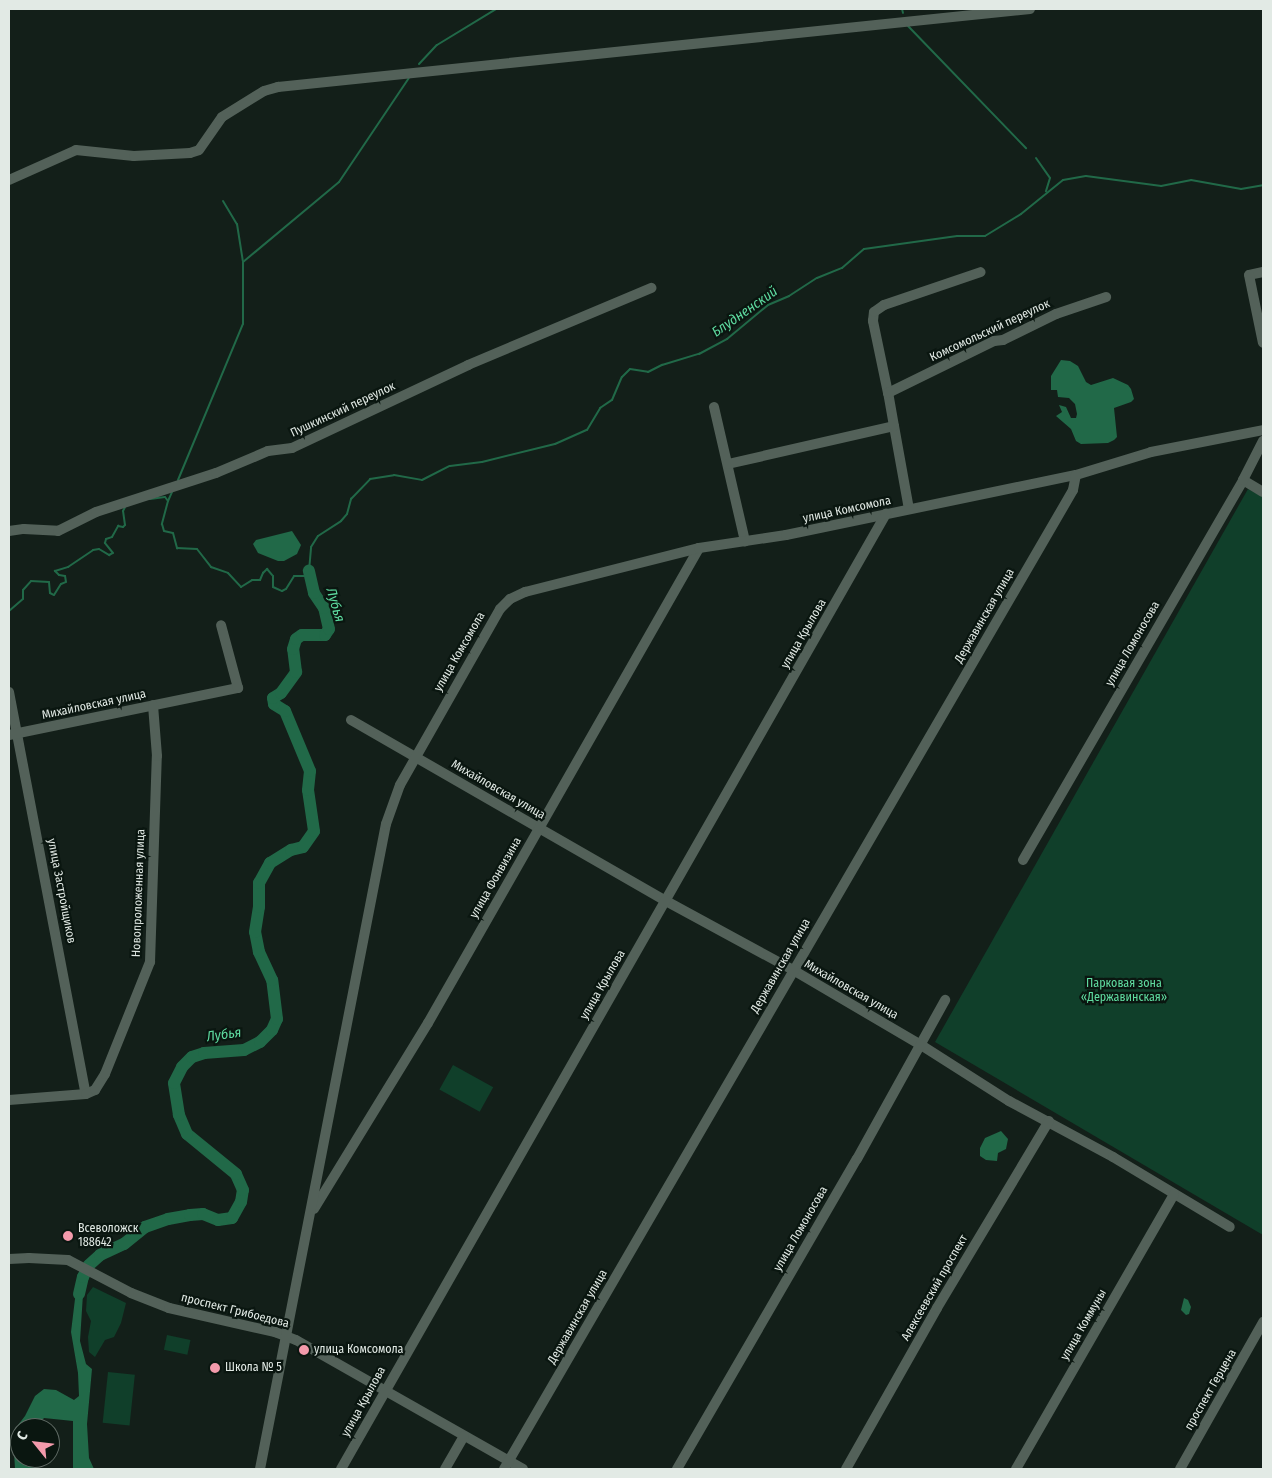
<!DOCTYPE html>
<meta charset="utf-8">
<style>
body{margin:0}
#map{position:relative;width:1272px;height:1478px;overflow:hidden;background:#131f19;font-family:"Fira Sans Condensed",sans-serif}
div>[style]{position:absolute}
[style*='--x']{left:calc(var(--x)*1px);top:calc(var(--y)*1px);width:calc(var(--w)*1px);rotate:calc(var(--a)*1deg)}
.green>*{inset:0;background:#103f2a;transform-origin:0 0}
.water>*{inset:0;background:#216948}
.stream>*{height:2px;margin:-1px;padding:0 1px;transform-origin:1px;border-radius:1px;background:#216948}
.river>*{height:12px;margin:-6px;padding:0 6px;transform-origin:6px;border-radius:6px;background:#216948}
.minor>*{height:10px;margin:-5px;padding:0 5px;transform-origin:5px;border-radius:5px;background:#536159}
.dots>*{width:14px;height:14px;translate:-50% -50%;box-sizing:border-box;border:2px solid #0a1610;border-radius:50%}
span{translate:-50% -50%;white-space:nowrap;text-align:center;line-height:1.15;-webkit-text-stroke:4.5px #0a1610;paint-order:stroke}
.street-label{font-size:12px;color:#e2eae5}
.park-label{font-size:12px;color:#60dda1}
.poi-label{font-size:12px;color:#e2eae5}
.left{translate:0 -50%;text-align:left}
.water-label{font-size:14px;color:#5edba0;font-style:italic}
.frame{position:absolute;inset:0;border:10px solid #e2eae5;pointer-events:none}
.north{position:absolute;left:10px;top:1418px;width:50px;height:50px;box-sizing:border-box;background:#0a1610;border:1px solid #606b65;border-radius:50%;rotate:299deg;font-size:14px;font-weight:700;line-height:20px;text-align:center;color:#e2eae5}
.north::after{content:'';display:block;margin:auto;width:18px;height:22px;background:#f39aab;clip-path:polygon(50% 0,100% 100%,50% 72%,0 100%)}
</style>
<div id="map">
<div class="green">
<div style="clip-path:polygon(1248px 489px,1263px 497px,1263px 1235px,935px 1042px)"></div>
<div style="left:453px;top:1065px;width:46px;height:28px;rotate:29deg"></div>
<div style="clip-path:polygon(93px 1287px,126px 1303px,121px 1323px,114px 1337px,105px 1340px,95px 1357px,89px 1352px,88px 1337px,91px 1321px,86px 1311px,87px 1295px)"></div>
<div style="left:167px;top:1335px;width:24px;height:15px;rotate:12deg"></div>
<div style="left:108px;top:1372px;width:27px;height:51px;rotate:6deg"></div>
</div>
<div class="water">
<div style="clip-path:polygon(1061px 360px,1070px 361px,1078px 366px,1086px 382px,1091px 385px,1113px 378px,1128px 385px,1131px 389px,1134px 399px,1131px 402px,1114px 408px,1117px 437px,1114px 440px,1108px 443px,1081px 444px,1076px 441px,1071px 429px,1056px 416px,1062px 412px,1059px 405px,1066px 407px,1071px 418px,1076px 418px,1077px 414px,1075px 404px,1069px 398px,1058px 397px,1057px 390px,1051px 390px,1051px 376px)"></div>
<div style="clip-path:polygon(292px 531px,301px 545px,297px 554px,284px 561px,278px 561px,258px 553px,253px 544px,256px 540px)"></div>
<div style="clip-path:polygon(1001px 1131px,1008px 1139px,1006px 1149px,998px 1153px,997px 1161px,986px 1160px,980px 1156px,980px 1148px,985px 1138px)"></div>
<div style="clip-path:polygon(78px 1274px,88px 1279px,83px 1294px,80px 1341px,86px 1364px,92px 1369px,87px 1424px,89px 1458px,94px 1469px,73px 1469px,73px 1421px,44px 1418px,35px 1428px,20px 1428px,20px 1458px,32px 1458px,34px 1469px,15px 1469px,14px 1452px,18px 1425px,25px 1416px,35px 1396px,44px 1389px,56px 1390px,74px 1400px,79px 1396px,78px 1373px,71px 1332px)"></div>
<div style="clip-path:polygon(1184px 1298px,1188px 1300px,1191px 1307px,1189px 1314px,1186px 1315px,1181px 1310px)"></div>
</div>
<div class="stream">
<div style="--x:902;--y:9;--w:4;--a:76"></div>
<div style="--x:908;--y:26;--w:170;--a:46"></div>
<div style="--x:419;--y:64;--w:26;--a:-47"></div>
<div style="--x:437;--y:45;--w:69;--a:-31.4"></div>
<div style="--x:1036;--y:158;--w:24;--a:55"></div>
<div style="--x:1050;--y:178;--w:14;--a:107"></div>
<div style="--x:223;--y:201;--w:27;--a:59"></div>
<div style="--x:237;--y:224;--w:37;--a:81"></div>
<div style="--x:178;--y:480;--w:169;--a:-67.4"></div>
<div style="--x:243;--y:324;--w:62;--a:-90"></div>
<div style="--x:243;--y:262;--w:125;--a:-39.8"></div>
<div style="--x:339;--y:182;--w:125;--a:-56.1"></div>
<div style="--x:150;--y:499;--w:15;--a:-8"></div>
<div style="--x:165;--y:497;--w:5;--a:53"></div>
<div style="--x:168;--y:501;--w:24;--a:105"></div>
<div style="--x:162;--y:524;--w:7;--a:74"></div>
<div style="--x:164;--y:531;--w:9;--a:13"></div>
<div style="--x:173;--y:533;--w:16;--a:75"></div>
<div style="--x:177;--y:548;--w:20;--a:3"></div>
<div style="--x:197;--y:549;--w:23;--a:52"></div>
<div style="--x:211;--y:567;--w:18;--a:19"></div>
<div style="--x:228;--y:573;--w:19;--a:47"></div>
<div style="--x:241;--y:587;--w:13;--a:-32"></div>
<div style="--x:252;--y:580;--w:8;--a:0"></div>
<div style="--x:260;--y:580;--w:8;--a:-67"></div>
<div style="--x:263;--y:573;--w:6;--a:-45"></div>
<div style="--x:267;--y:569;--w:9;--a:49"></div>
<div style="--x:273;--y:576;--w:11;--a:90"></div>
<div style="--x:273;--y:587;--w:10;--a:24"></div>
<div style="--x:282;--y:591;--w:4;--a:-27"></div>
<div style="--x:286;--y:589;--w:15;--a:-58"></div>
<div style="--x:294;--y:576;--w:11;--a:0"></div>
<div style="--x:305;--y:576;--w:6;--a:-51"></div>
<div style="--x:309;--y:571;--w:24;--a:-85"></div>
<div style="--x:311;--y:547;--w:13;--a:-58"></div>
<div style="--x:318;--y:536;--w:27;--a:-33"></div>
<div style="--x:341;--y:521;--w:9;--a:-49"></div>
<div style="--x:347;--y:514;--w:16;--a:-75"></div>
<div style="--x:351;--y:499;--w:28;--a:-46"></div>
<div style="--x:370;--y:479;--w:24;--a:-9"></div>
<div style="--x:394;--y:475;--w:28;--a:10"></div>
<div style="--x:422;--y:480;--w:31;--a:-27"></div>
<div style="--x:450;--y:466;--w:32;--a:-7"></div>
<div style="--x:482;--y:462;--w:75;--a:-13.9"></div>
<div style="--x:555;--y:444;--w:35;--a:-24"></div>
<div style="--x:587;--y:430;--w:26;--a:-59"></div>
<div style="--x:600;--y:408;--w:14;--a:-34"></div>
<div style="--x:612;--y:400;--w:25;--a:-67"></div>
<div style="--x:622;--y:377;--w:11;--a:-45"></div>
<div style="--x:630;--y:369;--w:18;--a:9"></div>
<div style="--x:648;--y:372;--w:16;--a:-27"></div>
<div style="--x:662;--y:365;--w:39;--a:-17"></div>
<div style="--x:699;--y:354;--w:32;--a:-28"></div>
<div style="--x:727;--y:339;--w:53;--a:-39.7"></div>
<div style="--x:768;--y:305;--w:23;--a:-23"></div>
<div style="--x:789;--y:296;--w:33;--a:-33"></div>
<div style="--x:817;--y:278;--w:27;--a:-22"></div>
<div style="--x:842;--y:268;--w:29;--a:-41"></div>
<div style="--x:864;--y:249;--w:94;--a:-8"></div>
<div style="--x:957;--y:236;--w:28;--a:0"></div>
<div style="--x:985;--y:236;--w:42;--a:-31.4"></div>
<div style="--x:1021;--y:214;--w:54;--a:-39"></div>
<div style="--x:1063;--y:180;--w:23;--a:-10"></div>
<div style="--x:1086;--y:176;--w:76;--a:7.6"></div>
<div style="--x:1161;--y:186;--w:31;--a:-11"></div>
<div style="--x:1191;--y:180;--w:51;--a:10.2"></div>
<div style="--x:1241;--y:189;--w:22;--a:-10"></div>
<div style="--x:168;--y:501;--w:10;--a:-66"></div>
<div style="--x:9;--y:611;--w:18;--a:-41"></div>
<div style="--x:23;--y:599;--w:9;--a:-90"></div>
<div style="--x:23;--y:590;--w:12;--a:-48"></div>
<div style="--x:31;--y:581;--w:18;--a:3"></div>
<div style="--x:49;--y:582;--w:11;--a:85"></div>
<div style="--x:50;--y:593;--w:4;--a:27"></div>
<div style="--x:54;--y:595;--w:13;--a:-58"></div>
<div style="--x:61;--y:584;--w:5;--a:-22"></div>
<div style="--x:66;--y:582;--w:6;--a:-99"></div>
<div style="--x:65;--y:576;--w:6;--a:-171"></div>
<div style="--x:59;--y:575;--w:6;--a:-135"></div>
<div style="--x:55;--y:571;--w:14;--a:-17"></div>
<div style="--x:68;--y:567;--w:30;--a:-34"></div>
<div style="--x:93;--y:550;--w:6;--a:-9"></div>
<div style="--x:99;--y:549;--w:12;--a:31"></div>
<div style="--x:109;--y:555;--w:4;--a:-27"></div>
<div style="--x:113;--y:553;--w:13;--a:-129"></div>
<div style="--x:105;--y:543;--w:4;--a:-76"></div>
<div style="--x:106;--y:539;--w:6;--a:-18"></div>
<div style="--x:112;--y:537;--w:13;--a:-61"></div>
<div style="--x:118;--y:526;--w:5;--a:11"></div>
<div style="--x:123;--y:527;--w:3;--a:-45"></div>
<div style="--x:125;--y:525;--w:14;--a:-98"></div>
<div style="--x:123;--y:511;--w:4;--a:-63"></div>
</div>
<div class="river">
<div style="--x:79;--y:1294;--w:17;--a:-77"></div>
<div style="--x:83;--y:1277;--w:13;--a:-63"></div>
<div style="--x:89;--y:1265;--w:15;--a:-42"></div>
<div style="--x:100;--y:1255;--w:26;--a:-25"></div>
<div style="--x:124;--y:1244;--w:27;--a:-39"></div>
<div style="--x:145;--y:1227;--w:24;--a:-19"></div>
<div style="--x:168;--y:1219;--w:22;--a:-10"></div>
<div style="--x:190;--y:1215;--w:13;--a:-4"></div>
<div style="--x:203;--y:1214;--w:16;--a:22"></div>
<div style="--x:218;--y:1220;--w:14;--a:-8"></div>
<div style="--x:232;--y:1218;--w:18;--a:-61"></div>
<div style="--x:241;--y:1202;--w:12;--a:-81"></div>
<div style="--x:243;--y:1190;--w:17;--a:-114"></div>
<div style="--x:236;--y:1174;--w:63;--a:-140.8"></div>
<div style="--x:187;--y:1134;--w:21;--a:-113"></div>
<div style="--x:179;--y:1115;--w:32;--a:-99"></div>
<div style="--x:174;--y:1083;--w:18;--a:-63"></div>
<div style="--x:182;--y:1067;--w:14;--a:-45"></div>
<div style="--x:192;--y:1057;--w:13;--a:-18"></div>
<div style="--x:204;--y:1053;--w:40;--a:-4.3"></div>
<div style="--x:244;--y:1050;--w:18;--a:-27"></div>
<div style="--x:260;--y:1042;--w:17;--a:-45"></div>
<div style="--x:272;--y:1030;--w:12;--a:-66"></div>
<div style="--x:277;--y:1019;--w:39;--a:-97"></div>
<div style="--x:272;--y:980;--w:31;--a:-115"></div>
<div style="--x:259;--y:952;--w:20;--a:-101"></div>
<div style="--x:255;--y:932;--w:25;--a:-81"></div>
<div style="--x:259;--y:907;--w:24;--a:-90"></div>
<div style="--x:259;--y:883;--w:23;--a:-61"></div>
<div style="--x:270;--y:863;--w:25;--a:-32"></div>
<div style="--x:291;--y:850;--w:12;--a:-14"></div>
<div style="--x:303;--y:847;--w:19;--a:-55"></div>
<div style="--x:314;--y:831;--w:41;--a:-98.3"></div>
<div style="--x:308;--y:790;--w:19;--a:-84"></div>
<div style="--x:310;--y:771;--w:65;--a:-112.6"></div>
<div style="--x:285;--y:711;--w:13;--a:-148"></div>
<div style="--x:274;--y:704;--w:6;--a:-99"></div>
<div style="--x:273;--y:698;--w:9;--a:-32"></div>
<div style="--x:281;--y:693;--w:26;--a:-54"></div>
<div style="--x:296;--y:672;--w:23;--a:-97"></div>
<div style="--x:293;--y:649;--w:10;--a:-73"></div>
<div style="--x:296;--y:639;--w:7;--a:-34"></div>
<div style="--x:302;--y:635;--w:23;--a:0"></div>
<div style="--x:325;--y:635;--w:7;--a:-56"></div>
<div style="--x:329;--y:629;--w:22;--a:-103"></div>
<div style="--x:324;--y:608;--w:18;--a:-124"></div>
<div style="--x:314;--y:593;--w:23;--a:-103"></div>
</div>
<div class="minor">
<div style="--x:9;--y:180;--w:73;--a:-24.1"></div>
<div style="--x:76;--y:150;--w:58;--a:5.9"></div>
<div style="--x:134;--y:156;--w:56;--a:-3.1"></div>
<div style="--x:190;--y:153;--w:9;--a:-18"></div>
<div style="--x:199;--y:150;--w:40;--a:-55.1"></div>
<div style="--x:222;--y:117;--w:49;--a:-31.8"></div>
<div style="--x:264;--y:91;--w:15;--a:-16"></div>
<div style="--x:278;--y:87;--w:756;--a:-5.92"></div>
<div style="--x:1263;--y:272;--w:14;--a:168"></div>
<div style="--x:1249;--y:275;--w:69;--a:78.4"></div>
<div style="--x:888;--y:393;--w:74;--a:-101.8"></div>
<div style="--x:873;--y:321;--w:9;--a:-84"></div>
<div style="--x:874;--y:312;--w:12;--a:-35"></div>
<div style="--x:884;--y:305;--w:102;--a:-18.8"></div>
<div style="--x:714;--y:407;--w:138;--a:77"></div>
<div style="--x:894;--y:426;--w:84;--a:79.8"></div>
<div style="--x:728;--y:464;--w:170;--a:-12.9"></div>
<div style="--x:894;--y:426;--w:34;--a:-100"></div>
<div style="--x:888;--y:393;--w:118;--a:-26.1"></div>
<div style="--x:994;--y:341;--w:9;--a:-6"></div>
<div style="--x:1003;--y:340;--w:59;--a:-26.1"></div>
<div style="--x:1056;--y:314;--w:53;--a:-18.8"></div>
<div style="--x:1243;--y:480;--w:23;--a:31"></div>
<div style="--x:9;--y:531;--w:15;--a:-8"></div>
<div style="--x:24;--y:529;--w:34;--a:3"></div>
<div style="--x:58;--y:531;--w:42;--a:-26.6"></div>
<div style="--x:96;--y:512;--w:126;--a:-18"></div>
<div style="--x:216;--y:473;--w:56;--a:-22.9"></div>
<div style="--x:268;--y:451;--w:24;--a:-7"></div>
<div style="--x:292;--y:448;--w:195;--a:-25.2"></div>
<div style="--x:468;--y:365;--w:199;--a:-22.8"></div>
<div style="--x:9;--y:692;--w:409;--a:79.2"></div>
<div style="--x:351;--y:720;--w:363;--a:29.9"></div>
<div style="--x:666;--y:901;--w:145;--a:28.5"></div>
<div style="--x:793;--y:970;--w:148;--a:30.4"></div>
<div style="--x:921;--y:1045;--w:104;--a:32.5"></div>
<div style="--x:1009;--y:1101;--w:118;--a:28.3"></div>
<div style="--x:1113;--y:1157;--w:136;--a:30.9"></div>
<div style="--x:9;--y:735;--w:234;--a:-11.6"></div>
<div style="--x:238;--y:688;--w:65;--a:-105.1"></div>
<div style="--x:1023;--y:860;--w:439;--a:-59.9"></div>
<div style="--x:1243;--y:480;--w:44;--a:-62.9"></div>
<div style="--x:9;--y:1100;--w:77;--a:-4.5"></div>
<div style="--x:86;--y:1094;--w:10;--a:-24"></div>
<div style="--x:95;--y:1090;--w:19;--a:-58"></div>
<div style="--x:105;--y:1074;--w:121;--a:-68.1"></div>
<div style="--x:150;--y:962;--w:206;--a:-88.1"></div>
<div style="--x:157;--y:756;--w:51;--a:-94.5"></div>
<div style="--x:314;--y:1209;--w:218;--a:-58.5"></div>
<div style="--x:428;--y:1023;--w:547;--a:-60.29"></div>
<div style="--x:9;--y:1259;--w:20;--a:-3"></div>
<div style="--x:29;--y:1258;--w:39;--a:3"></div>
<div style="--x:68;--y:1260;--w:71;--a:27.6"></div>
<div style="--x:131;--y:1293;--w:41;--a:21.5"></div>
<div style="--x:169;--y:1308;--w:109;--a:12.8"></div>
<div style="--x:275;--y:1332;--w:22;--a:21"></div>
<div style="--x:296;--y:1340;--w:261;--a:29.6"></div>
<div style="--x:260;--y:1469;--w:657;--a:-78.95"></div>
<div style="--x:386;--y:824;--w:41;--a:-70.3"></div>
<div style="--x:400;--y:785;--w:202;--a:-60.4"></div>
<div style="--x:500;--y:609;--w:14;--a:-45"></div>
<div style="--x:510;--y:599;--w:17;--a:-25"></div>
<div style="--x:525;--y:592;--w:179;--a:-14.2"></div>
<div style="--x:699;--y:548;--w:88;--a:-8.5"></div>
<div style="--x:786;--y:535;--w:296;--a:-11.7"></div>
<div style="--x:1076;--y:475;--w:78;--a:-17"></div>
<div style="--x:1151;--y:452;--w:114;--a:-11.1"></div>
<div style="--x:341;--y:1469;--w:1100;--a:-60.29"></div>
<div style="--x:445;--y:1469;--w:38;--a:-60"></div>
<div style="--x:504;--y:1469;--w:1132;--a:-59.83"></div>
<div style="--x:1073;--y:490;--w:15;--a:-79"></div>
<div style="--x:677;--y:1469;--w:358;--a:-59.9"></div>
<div style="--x:857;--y:1159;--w:182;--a:-61"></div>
<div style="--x:846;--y:1469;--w:185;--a:-60.5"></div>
<div style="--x:937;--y:1308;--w:218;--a:-59.1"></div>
<div style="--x:1016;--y:1469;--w:317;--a:-60.1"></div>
<div style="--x:1180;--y:1469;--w:169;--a:-60.5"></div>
</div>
<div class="dots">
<div style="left:68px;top:1236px;background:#f39aab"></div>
<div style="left:304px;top:1350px;background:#f39aab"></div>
<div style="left:215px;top:1368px;background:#f39aab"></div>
</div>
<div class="street-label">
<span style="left:990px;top:331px;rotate:-25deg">Комсомольский переулок</span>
<span style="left:343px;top:410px;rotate:-25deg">Пушкинский переулок</span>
<span style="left:847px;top:510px;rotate:-12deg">улица Комсомола</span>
<span style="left:985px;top:616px;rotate:-60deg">Державинская улица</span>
<span style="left:804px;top:634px;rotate:-60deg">улица Крылова</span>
<span style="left:1133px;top:644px;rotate:-60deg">улица Ломоносова</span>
<span style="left:460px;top:652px;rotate:-60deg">улица Комсомола</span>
<span style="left:94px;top:705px;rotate:-12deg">Михайловская улица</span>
<span style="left:498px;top:790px;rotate:30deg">Михайловская улица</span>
<span style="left:496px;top:878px;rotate:-60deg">улица Фонвизина</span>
<span style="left:61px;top:891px;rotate:79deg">улица Застройщиков</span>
<span style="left:139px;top:893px;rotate:-88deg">Новопроложенная улица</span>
<span style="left:781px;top:966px;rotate:-60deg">Державинская улица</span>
<span style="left:603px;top:985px;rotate:-60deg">улица Крылова</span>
<span style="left:851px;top:990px;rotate:30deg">Михайловская улица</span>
<span style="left:801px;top:1229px;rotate:-60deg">улица Ломоносова</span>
<span style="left:935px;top:1288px;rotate:-60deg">Алексеевский проспект</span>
<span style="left:235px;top:1311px;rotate:14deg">проспект Грибоедова</span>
<span style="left:578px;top:1317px;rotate:-60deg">Державинская улица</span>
<span style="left:1084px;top:1325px;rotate:-60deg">улица Коммуны</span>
<span style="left:1211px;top:1390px;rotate:-60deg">проспект Герцена</span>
<span style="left:364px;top:1402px;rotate:-61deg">улица Крылова</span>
</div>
<div class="park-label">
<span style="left:1124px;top:991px">Парковая зона<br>«Державинская»</span>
</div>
<div class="poi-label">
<span class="left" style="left:78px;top:1236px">Всеволожск<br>188642</span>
<span class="left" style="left:314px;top:1350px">улица Комсомола</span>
<span class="left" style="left:225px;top:1368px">Школа № 5</span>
</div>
<div class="water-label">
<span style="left:745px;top:312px;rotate:-35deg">Блудненский</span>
<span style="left:335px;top:605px;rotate:74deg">Лубья</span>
<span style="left:224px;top:1035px;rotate:-8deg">Лубья</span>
</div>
<div class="frame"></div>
<div class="north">С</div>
</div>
